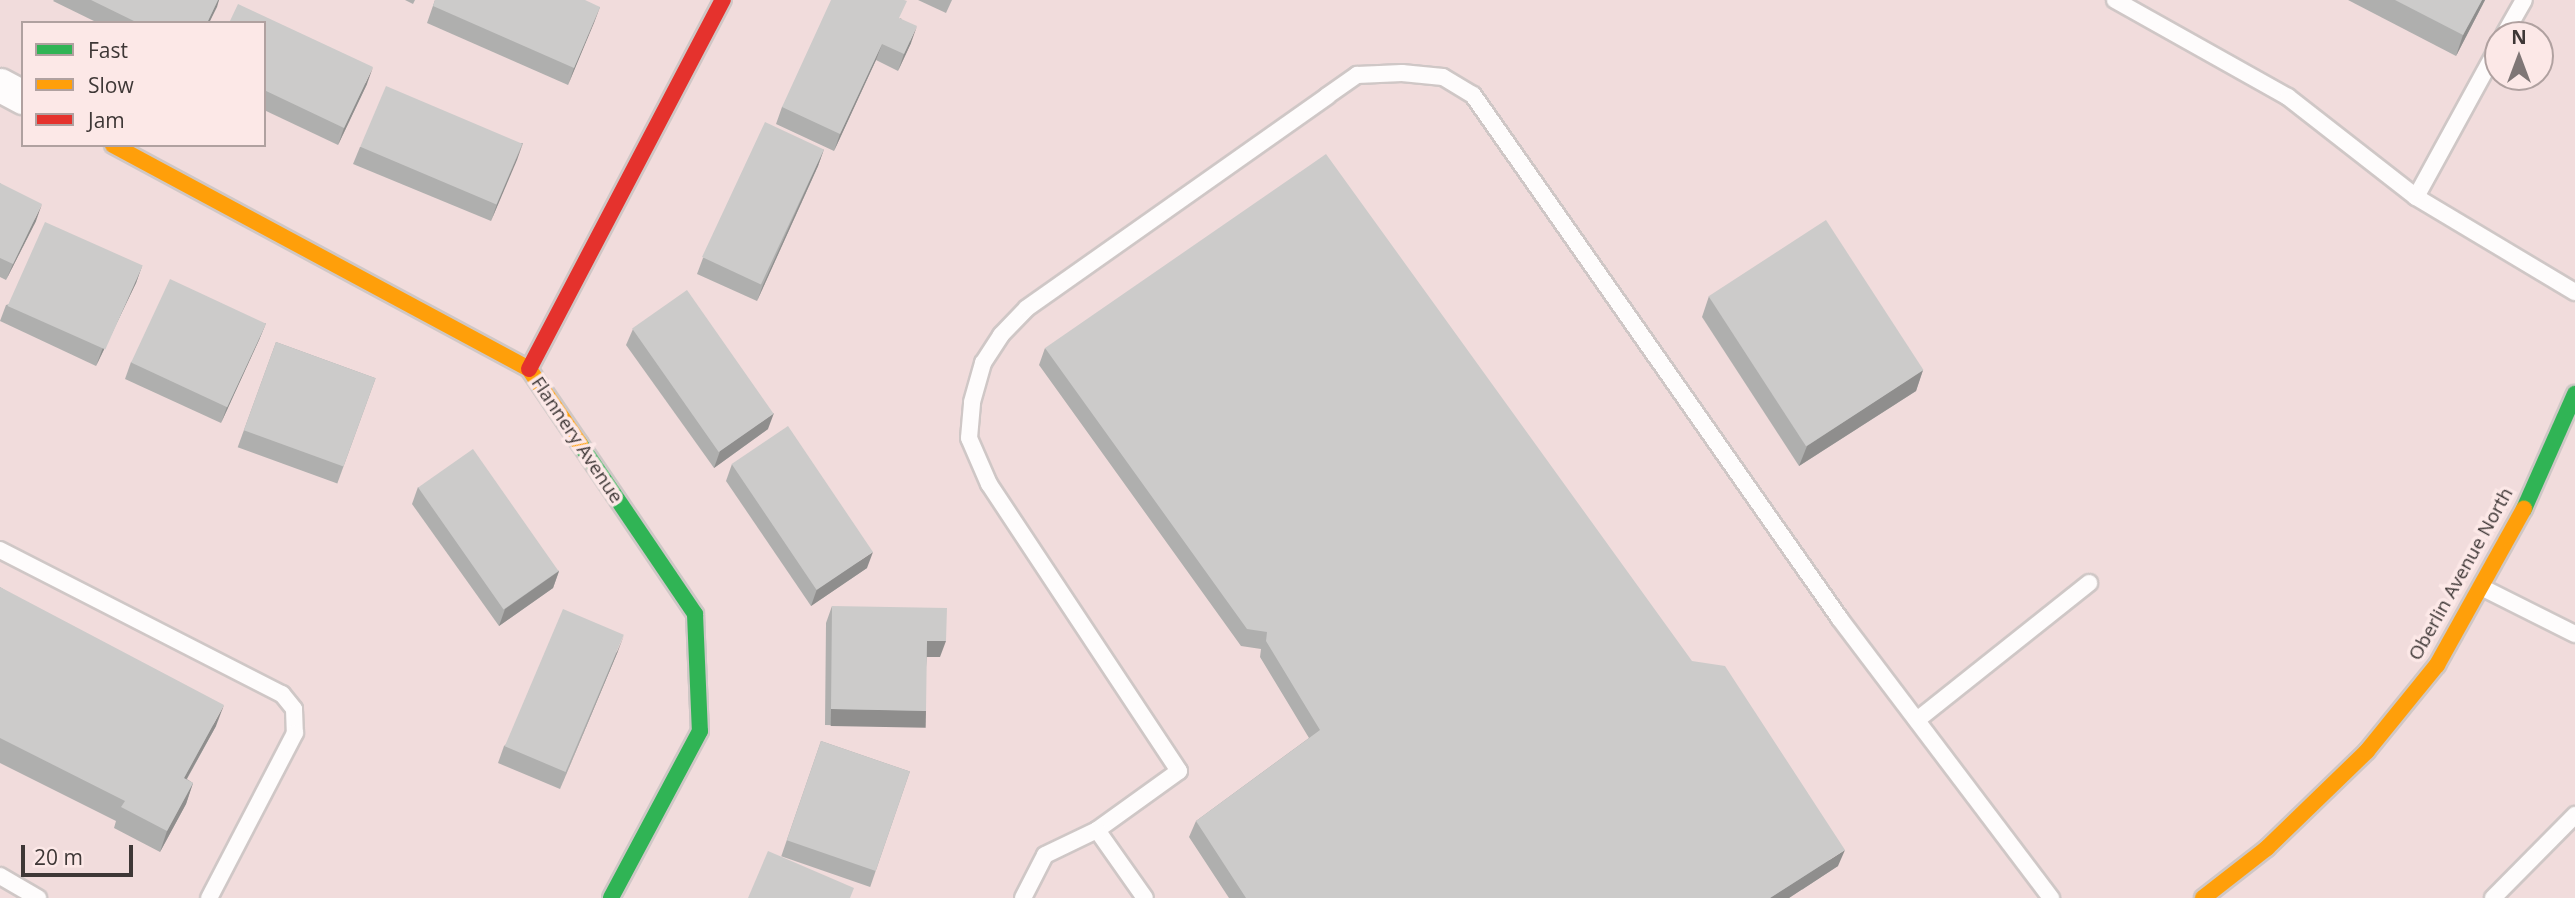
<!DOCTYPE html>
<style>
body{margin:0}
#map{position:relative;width:2575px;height:898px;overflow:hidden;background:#f7ecec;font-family:"Open Sans",sans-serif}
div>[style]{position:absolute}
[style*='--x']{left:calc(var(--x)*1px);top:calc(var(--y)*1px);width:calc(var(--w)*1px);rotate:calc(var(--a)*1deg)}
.built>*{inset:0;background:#f1dcdc}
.roads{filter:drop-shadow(2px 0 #cfc7c6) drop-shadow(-2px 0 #cfc7c6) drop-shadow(0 2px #cfc7c6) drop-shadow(0 -2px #cfc7c6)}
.lane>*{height:16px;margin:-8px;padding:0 8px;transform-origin:8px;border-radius:8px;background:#fefcfc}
.street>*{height:33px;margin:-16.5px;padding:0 16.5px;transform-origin:16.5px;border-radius:16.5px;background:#fefcfc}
.fast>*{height:16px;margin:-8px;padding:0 8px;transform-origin:8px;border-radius:8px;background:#30b455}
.slow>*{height:16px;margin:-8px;padding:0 8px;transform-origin:8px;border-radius:8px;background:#ff9f0a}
.jam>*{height:16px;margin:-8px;padding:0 8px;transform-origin:8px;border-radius:8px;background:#e5322d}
.wall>*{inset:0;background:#afafae;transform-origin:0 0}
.shaded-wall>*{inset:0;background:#8f8e8d;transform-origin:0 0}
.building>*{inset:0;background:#cccbca;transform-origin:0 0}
span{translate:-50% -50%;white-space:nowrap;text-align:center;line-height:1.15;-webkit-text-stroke:7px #fce8e7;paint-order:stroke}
.street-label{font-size:19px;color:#3e3736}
.legend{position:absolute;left:21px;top:21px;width:245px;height:126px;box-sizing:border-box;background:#fce8e7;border:2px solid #b0a1a0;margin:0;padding:9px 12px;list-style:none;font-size:21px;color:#3e3736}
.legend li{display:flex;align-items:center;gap:14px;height:35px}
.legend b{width:35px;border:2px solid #b0a1a0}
.north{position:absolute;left:2484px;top:21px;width:70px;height:70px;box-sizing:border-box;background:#fce8e7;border:2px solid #b0a1a0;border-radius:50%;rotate:0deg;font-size:19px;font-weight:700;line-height:28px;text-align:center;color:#3e3736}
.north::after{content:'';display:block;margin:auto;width:24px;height:32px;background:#7f7676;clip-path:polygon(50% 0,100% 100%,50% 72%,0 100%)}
.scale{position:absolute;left:21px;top:845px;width:112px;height:32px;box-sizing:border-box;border:4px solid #3e3736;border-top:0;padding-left:9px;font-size:21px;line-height:24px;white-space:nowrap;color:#3e3736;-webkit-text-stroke:5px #fce8e7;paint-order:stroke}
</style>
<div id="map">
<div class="built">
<div style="clip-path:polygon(evenodd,0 0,2575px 0,2575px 898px,0 898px,0 0,23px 23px,264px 23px,264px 145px,23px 145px,23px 23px,0 0,2498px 35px,2540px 35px,2540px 77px,2498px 77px,2498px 35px)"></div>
</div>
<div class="roads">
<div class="lane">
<div style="--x:2115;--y:0;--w:198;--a:29.3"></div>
<div style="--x:2288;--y:97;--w:162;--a:38"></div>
<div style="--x:2416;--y:197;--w:185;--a:30.9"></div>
<div style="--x:2504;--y:35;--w:40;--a:-60.3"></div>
<div style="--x:2416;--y:197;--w:171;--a:-61.3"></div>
<div style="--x:0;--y:550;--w:317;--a:27.1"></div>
<div style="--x:282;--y:694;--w:19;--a:51"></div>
<div style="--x:294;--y:709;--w:24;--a:88"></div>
<div style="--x:295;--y:733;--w:186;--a:117.5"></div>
<div style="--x:2481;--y:587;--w:105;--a:26.6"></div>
<div style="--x:1917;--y:720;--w:220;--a:-38.5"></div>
<div style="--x:1097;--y:830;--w:101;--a:-35.7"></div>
<div style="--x:1179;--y:771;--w:344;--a:-123.5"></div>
<div style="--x:989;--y:484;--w:50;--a:-113.5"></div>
<div style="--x:969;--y:438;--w:36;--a:-85"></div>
<div style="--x:972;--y:402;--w:41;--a:-74.2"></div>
<div style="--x:983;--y:363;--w:33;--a:-57"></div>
<div style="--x:1001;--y:335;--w:37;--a:-46"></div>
<div style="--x:1027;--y:308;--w:367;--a:-35.2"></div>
<div style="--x:1327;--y:96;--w:37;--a:-35"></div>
<div style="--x:1357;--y:75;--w:45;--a:-2.5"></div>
<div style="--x:1402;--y:73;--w:41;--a:5.6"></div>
<div style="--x:1443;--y:77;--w:35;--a:31"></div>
<div style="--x:1473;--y:95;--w:640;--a:54.99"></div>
<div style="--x:1840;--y:619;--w:350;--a:52.9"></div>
<div style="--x:0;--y:876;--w:44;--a:30.1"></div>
<div style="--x:1023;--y:898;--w:48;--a:-62.9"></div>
<div style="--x:1045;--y:855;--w:58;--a:-25.7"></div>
<div style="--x:1097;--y:830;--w:83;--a:54.8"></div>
<div style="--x:2493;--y:898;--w:117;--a:-45.3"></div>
</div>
<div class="street">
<div style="--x:0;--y:85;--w:26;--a:28"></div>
</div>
<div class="fast">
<div style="--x:580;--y:444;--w:205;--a:55.9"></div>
<div style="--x:695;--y:614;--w:117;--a:87.6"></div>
<div style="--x:700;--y:731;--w:189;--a:118.1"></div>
<div style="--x:2524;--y:509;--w:126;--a:-66.1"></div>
</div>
<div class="slow">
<div style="--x:113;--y:145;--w:472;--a:28.3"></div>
<div style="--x:529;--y:369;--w:91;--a:55.8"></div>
<div style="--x:2203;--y:898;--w:81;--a:-38"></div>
<div style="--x:2267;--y:848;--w:139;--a:-44.1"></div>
<div style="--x:2367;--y:751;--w:111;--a:-50.9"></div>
<div style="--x:2437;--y:665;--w:179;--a:-60.9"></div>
</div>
<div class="jam">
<div style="--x:529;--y:369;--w:417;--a:-62.3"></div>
</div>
</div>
<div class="wall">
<div style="clip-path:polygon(54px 0,219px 0,209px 23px,98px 23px,53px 1px)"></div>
<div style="clip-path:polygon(405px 0,415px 0,413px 4px)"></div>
<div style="clip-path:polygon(435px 0,600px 7px,568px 85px,427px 23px)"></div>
<div style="clip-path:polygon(918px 0,952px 0,946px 13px)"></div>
<div style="clip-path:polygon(2348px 0,2485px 0,2456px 56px)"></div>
<div style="clip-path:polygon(901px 18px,911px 43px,898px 71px,876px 60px,834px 151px,776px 124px,782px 107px)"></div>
<div style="clip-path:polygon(264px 23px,367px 84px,338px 145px,264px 110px)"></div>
<div style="clip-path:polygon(523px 143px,491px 221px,353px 164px,360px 147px)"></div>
<div style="clip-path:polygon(824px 149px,818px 166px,757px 301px,697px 274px,703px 258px)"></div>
<div style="clip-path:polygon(0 183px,36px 221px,6px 280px,0 277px)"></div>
<div style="clip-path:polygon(142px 266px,136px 283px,96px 366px,0 321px,6px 305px)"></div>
<div style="clip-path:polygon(1709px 296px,1923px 370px,1916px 391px,1799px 466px,1702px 317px)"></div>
<div style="clip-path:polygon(266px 323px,259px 340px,221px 423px,125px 379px,131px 362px)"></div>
<div style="clip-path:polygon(633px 329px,768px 429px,714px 468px,626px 345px)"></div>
<div style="left:276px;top:342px;width:106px;height:112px;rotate:20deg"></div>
<div style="clip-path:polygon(1045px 348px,1838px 866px,1789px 898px,1229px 898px,1189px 837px,1196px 821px,1309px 738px,1260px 657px,1261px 649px,1241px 646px,1039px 365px)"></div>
<div style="clip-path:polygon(732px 464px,867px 568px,811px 606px,726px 481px)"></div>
<div style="clip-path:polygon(418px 487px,559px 571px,553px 588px,499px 626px,412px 504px)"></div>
<div style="clip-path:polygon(0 587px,216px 726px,187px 779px,193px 783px,186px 804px,160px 852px,114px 828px,116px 821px,0 763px)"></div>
<div style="clip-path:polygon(832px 606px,940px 657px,927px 657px,920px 727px,825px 725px,826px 623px)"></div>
<div style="clip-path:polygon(618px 651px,560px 789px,498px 763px,504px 746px)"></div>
<div style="left:821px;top:741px;width:94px;height:122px;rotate:19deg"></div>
</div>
<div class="shaded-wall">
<div style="clip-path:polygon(218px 0,219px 0,217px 7px,209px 23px,207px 23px)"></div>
<div style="clip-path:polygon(2482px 0,2485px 0,2456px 56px,2463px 35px)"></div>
<div style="clip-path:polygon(600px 7px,594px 23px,568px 85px,574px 68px)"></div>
<div style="clip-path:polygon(917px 26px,911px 43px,898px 71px,904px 54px)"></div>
<div style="clip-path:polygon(882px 44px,876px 60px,834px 151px,840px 134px)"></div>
<div style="clip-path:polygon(373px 67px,367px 84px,338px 145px,344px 128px)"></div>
<div style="clip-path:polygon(523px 143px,517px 160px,491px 221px,497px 204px)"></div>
<div style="clip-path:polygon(824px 149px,818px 166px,757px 301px,763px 285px)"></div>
<div style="clip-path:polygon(42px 204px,36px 221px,6px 280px,13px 264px)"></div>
<div style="clip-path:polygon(142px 266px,136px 283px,96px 366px,102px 350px)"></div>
<div style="clip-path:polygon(266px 323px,259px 340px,221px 423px,227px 407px)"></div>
<div style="clip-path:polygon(1923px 370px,1916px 391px,1799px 466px,1807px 446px)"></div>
<div style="clip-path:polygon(774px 413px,768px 429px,714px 468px,720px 451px)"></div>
<div style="clip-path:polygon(873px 552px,867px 568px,811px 606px,817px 589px)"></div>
<div style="clip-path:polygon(559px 571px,553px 588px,499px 626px,505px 609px)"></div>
<div style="clip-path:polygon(624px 635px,618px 651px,560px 789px,567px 772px)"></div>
<div style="clip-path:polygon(927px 641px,946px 641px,940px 657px,921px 657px)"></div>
<div style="clip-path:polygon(224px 705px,216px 726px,176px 798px,184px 778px)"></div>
<div style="left:831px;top:709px;width:95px;height:17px;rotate:1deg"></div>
<div style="clip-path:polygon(193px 783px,186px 804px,160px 852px,167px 831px)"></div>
<div style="clip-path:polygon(1845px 850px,1838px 866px,1789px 898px,1770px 898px)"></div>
</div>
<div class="building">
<div style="clip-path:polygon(91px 0,218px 0,207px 23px,138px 23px)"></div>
<div style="clip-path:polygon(435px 0,585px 0,600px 7px,574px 68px,433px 6px)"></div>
<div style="clip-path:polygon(831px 0,904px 0,907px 1px,899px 18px,917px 26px,904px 54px,882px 44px,840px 134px,782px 107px)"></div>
<div style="clip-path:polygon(2395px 0,2482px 0,2463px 35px)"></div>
<div style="clip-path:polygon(238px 4px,373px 67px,344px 128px,264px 90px,264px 23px,229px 23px)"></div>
<div style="left:386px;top:86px;width:148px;height:66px;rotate:23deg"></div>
<div style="left:765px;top:122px;width:65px;height:149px;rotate:25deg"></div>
<div style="clip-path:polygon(1326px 154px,1692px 661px,1725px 666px,1845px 850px,1770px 898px,1246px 898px,1196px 821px,1320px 730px,1266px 641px,1267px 632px,1247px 629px,1045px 348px)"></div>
<div style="clip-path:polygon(0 183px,42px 204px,13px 264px,0 258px)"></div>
<div style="left:1826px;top:220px;width:179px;height:140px;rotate:57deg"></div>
<div style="left:45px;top:222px;width:107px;height:92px;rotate:24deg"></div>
<div style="left:170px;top:279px;width:106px;height:92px;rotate:25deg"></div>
<div style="left:687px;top:290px;width:151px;height:67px;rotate:55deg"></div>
<div style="left:276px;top:342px;width:106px;height:94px;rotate:20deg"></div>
<div style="left:788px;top:426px;width:152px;height:68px;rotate:56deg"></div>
<div style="left:473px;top:449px;width:149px;height:67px;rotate:55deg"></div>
<div style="clip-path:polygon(0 587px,224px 705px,184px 778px,193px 783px,167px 831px,121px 807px,125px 801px,0 738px)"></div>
<div style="clip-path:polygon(832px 606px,947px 608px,946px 641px,927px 641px,926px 711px,831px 709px)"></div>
<div style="left:563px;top:609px;width:66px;height:149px;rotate:23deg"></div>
<div style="left:821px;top:741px;width:94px;height:105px;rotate:19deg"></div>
<div style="clip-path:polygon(768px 851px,854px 888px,850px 898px,748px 898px)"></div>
</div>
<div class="street-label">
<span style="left:577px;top:440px;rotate:56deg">Flannery Avenue</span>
<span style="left:2461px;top:574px;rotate:-61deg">Oberlin Avenue North</span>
</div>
<ul class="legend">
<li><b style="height:9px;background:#30b455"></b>Fast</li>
<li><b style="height:9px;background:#ff9f0a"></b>Slow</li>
<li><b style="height:9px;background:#e5322d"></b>Jam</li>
</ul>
<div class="north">N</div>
<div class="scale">20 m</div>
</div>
